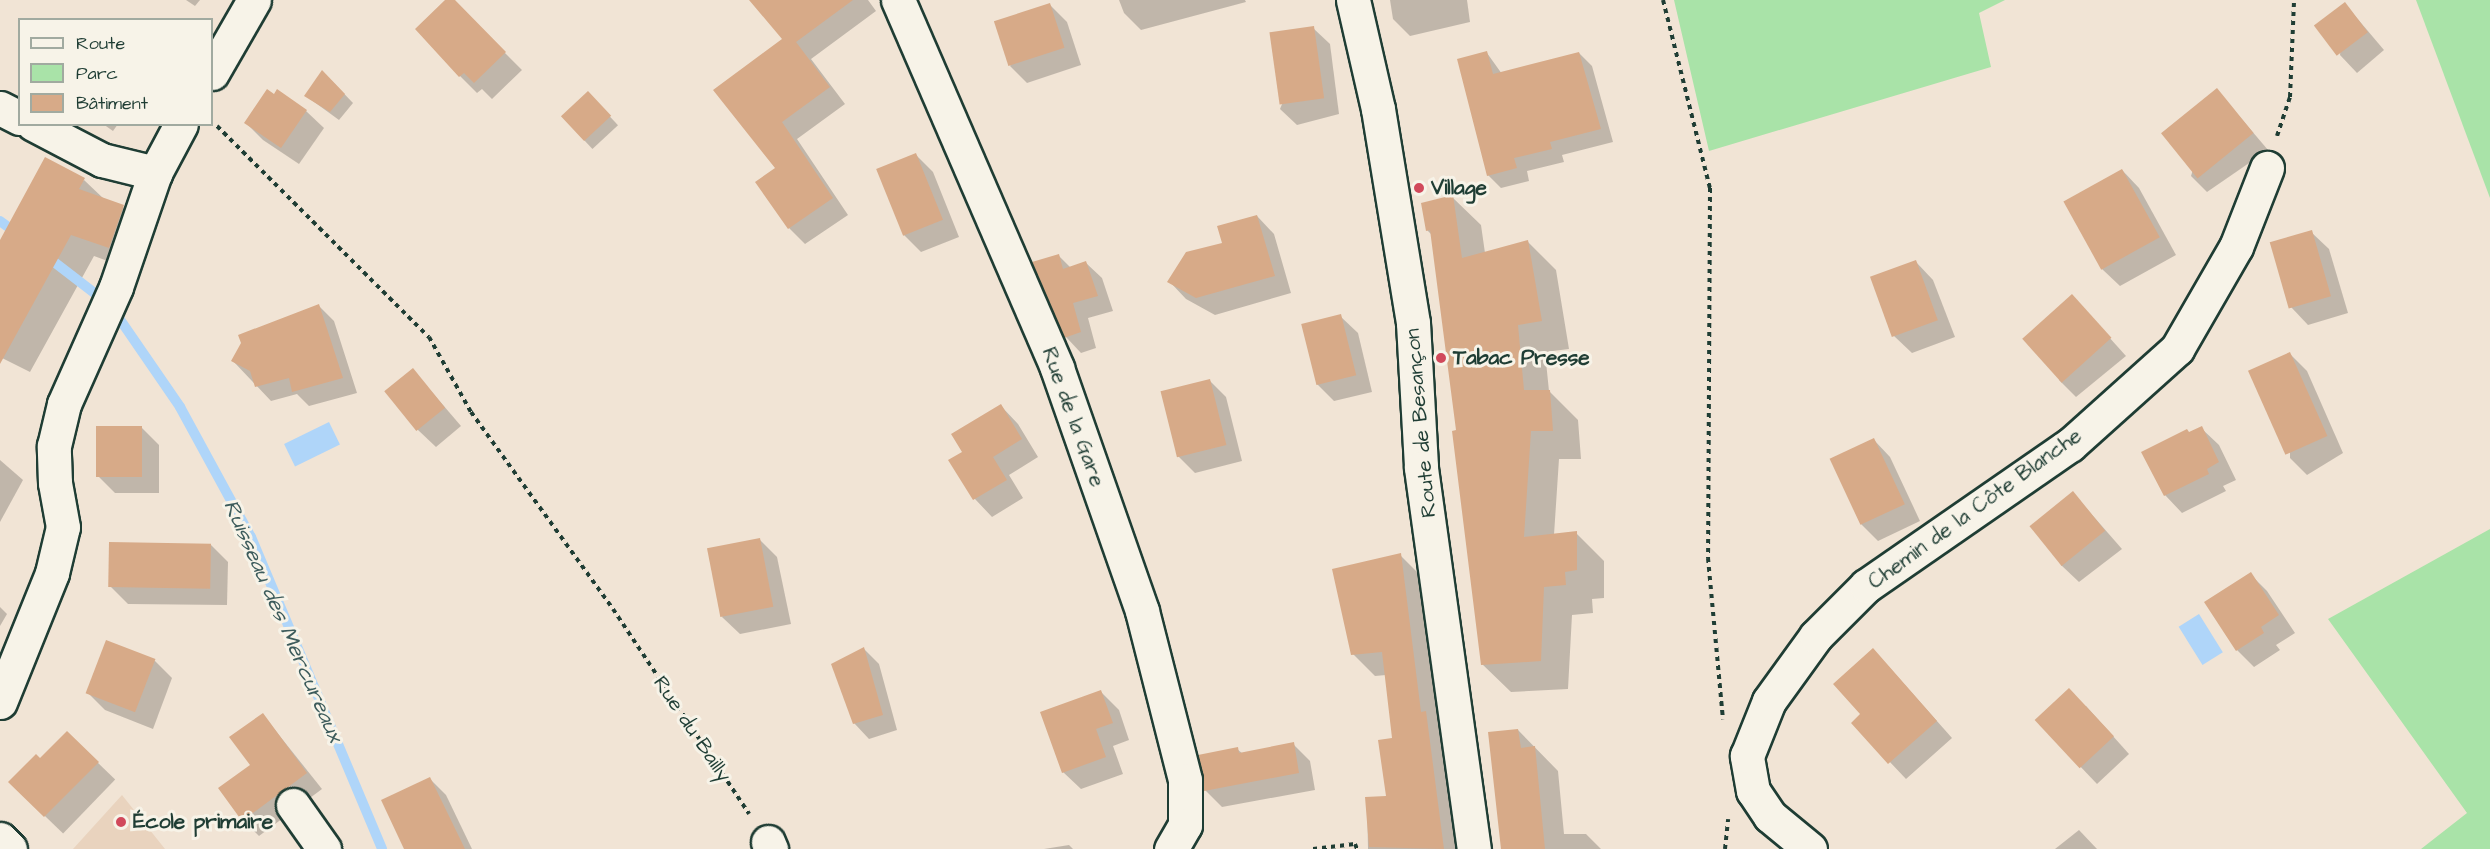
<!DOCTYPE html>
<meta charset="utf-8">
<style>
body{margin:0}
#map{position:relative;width:2490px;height:849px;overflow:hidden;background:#f1e4d5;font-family:"Architects Daughter",sans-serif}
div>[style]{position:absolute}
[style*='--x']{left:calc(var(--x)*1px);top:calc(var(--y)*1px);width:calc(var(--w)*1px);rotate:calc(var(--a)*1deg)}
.built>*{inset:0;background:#e9d3be}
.green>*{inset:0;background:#a9e3a8}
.water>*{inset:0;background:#afd5f9;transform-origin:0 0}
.shadow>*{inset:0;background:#0003;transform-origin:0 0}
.stream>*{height:10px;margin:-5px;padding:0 5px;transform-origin:5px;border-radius:5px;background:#afd5f9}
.building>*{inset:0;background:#d7aa88;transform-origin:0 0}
.path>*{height:4px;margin-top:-2px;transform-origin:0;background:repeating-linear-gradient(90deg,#1f3d34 0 4.5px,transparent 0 9px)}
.roads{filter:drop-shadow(2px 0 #1f3d34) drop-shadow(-2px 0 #1f3d34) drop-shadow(0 2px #1f3d34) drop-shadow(0 -2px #1f3d34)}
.minor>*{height:33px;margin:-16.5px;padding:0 16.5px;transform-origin:16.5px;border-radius:16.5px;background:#f7f3e8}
.dots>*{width:16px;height:16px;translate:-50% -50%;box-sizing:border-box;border:3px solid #f7f3e8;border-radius:50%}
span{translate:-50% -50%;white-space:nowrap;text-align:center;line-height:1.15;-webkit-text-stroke:6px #f7f3e8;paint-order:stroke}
.poi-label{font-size:21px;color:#1f3d34;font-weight:700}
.left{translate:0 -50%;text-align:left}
.street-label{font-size:21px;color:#1f3d34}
.water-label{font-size:22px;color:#3c5b5b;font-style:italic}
.legend{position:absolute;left:18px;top:18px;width:195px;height:108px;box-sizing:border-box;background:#f7f3e8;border:2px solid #a1aaa0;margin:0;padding:8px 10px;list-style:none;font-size:18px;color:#1f3d34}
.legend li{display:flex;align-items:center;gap:12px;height:30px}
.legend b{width:30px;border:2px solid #a1aaa0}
</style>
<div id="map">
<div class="built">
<div style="clip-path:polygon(122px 795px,165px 849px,73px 849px)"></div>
</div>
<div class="green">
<div style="clip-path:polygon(1674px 0,2005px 0,1979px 13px,1991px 67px,1709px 151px)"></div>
<div style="clip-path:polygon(2416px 0,2490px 0,2490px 198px)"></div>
<div style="clip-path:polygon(2490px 529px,2490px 849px,2421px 849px,2467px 813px,2328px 619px)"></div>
</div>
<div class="water">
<div style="left:329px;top:422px;width:25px;height:50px;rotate:64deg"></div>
<div style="left:2199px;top:614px;width:45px;height:24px;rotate:58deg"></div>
</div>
<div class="shadow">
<div style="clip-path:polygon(186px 0,200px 0,195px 6px)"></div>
<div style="clip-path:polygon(447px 0,452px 0,522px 70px,492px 99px,482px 89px,477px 93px,460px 76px)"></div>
<div style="clip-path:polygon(751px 0,868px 0,876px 11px,811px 59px,845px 104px,797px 139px,848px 215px,805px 244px,789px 228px,778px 169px,784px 39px)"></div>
<div style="clip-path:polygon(1119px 0,1245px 0,1246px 2px,1141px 30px,1124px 13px)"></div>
<div style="clip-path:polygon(1390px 0,1467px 0,1470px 22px,1410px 36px,1393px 19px)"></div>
<div style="clip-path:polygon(2345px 4px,2384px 50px,2357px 73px,2340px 55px)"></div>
<div style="clip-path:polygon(1050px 5px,1067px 22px,1081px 65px,1027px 83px,1010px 66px)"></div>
<div style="clip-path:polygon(1313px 28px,1330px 44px,1339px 114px,1297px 125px,1280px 109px)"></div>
<div style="clip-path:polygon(1487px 53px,1502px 74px,1579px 53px,1592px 66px,1613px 142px,1562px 155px,1564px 162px,1527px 171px,1529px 181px,1501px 188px,1488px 175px)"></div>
<div style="clip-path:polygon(331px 80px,353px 103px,339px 120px,306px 96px)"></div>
<div style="clip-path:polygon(2217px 90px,2268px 150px,2207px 192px,2191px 176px)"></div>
<div style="left:588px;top:93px;width:44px;height:35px;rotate:47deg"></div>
<div style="clip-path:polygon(306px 111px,324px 128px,299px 164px,263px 140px,246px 123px)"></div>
<div style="clip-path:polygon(103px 124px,118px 124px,113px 131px)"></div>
<div style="clip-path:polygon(916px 155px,933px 172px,959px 237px,921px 252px,904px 235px)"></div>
<div style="clip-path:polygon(2122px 170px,2139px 188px,2176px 255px,2120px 286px,2102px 269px)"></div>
<div style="clip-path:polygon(84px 180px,104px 199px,123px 207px,146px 229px,132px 270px,94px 256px,30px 372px,0 357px,0 243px)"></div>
<div style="clip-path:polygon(1452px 197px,1481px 225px,1485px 253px,1528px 242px,1556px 270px,1569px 349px,1545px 352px,1549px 391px,1578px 420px,1581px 459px,1559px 459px,1554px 535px,1576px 533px,1604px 561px,1604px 598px,1592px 599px,1593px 613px,1572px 615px,1568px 689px,1511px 692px,1482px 664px,1458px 432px,1432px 235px,1427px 230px)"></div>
<div style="clip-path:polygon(1257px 216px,1274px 234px,1291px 293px,1215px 315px,1186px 299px,1169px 281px,1224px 244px)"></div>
<div style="clip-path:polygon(2311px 232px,2329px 249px,2348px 313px,2308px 325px,2291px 307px)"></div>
<div style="clip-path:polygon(1058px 255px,1071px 268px,1086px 263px,1102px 278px,1113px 311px,1088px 318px,1096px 348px,1081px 353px,1066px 337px)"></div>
<div style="clip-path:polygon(1916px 262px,1933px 280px,1955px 337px,1912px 353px,1894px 336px)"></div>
<div style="clip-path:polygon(2072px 296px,2126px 356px,2076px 397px,2059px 380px)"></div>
<div style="clip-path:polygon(319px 306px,334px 321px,357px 393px,309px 406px,297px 394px,271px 401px,233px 361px)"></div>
<div style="clip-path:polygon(1340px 316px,1358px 333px,1372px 392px,1334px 401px,1317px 384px)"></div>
<div style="clip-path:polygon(2290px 354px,2307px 371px,2343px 453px,2307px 475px,2290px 458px)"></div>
<div style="clip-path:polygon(413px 370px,461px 426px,436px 447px,418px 430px)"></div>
<div style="clip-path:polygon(1209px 380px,1226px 397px,1242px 461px,1195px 473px,1178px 456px)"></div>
<div style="clip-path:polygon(1001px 406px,1018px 424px,1038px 457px,1009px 475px,1023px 498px,992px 517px,975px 499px,950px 461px,964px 452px)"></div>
<div style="clip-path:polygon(141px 427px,159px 445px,159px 493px,115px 493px,98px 476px)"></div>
<div style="clip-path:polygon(2201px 428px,2219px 445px,2236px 480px,2223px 486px,2226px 491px,2182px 513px,2165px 495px,2190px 434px)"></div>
<div style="clip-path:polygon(1874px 440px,1890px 457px,1920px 521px,1878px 541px,1861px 524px)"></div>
<div style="clip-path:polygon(0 460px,23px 480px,0 522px)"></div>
<div style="clip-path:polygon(2073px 493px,2122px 549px,2079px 582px,2061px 565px)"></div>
<div style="clip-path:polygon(760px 540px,777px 557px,791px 624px,740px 634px,722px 617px)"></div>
<div style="clip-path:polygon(210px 544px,228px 562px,227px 605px,128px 604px,110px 586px)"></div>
<div style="clip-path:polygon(1400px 555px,1422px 577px,1463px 849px,1368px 849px,1367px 799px,1387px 797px,1394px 739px,1386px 675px,1375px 676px,1353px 654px)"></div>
<div style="clip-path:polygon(2250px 574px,2267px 591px,2295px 633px,2276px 645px,2280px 650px,2254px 667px,2237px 650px)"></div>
<div style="clip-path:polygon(0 607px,7px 614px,0 626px)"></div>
<div style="clip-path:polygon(107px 642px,155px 661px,172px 678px,153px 729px,105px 710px,88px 693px)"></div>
<div style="clip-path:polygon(864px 649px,879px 664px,897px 730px,869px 739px,854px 723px)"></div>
<div style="clip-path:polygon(1889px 667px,1952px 738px,1906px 779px,1853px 723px,1862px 714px)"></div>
<div style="clip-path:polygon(1101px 692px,1119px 710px,1129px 740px,1113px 746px,1123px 774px,1081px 789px,1063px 772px)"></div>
<div style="clip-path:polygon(2086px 706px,2129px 754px,2097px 784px,2036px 720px)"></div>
<div style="clip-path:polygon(263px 715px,322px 789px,259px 836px,243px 820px)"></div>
<div style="clip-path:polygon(1518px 730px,1558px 771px,1564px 834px,1586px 834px,1601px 849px,1503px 849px)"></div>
<div style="left:67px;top:733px;width:67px;height:75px;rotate:44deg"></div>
<div style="clip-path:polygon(1293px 744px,1310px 761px,1315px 790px,1222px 807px,1205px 790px,1237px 749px,1243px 754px)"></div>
<div style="clip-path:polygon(430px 779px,446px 795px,472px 849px,406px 849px)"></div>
<div style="clip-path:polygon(2079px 830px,2097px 849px,2055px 849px)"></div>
<div style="clip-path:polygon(1069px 845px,1073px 849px,1044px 849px)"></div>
</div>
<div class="stream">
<div style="--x:0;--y:221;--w:22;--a:36"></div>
<div style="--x:45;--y:255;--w:82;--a:37.6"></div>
<div style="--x:110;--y:305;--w:124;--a:55.5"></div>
<div style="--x:180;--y:407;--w:148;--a:61.4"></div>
<div style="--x:251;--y:537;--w:338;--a:67.2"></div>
</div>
<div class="building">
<div style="clip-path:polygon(445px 0,455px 0,506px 52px,474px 83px,464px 73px,459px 77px,415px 29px)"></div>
<div style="clip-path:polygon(749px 0,853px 0,796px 42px,830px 87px,782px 122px,833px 198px,788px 229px,755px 182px,775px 168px,713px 90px,782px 39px)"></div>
<div style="left:2345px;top:2px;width:38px;height:39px;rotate:53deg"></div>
<div style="left:1050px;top:3px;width:47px;height:59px;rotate:72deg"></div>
<div style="left:1314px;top:26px;width:73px;height:45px;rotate:82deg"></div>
<div style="clip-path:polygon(1487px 51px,1493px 74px,1579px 52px,1601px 129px,1550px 142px,1552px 149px,1514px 158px,1517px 168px,1487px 176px,1457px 59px)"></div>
<div style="clip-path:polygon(322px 70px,345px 94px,330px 112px,304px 96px)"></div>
<div style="left:2217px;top:88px;width:58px;height:72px;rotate:51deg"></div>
<div style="clip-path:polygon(267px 89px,274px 94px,277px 89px,307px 110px,281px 148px,244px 123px)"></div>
<div style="left:588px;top:91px;width:34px;height:37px;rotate:47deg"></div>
<div style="left:916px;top:153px;width:72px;height:43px;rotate:68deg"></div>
<div style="clip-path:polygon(45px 157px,85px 178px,79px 189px,124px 205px,109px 248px,71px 235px,0 364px,0 240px)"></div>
<div style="left:2122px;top:169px;width:78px;height:67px;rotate:61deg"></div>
<div style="clip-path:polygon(1453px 195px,1462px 258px,1528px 240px,1542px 321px,1518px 325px,1524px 390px,1550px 390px,1553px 431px,1531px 431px,1524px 537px,1577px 531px,1577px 570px,1565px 572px,1566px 585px,1544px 587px,1541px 661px,1481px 665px,1452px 431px,1456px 430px,1430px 230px,1426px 231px,1421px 203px)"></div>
<div style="clip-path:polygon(1257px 215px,1275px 276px,1196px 298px,1167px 282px,1186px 252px,1222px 243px,1217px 226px)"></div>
<div style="left:2312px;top:230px;width:69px;height:44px;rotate:74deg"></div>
<div style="clip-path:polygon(1059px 254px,1063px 269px,1086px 261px,1098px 296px,1073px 303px,1081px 332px,1064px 338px,1032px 262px)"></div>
<div style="left:1916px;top:260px;width:64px;height:49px;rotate:70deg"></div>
<div style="left:2072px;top:294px;width:59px;height:67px;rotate:48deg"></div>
<div style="clip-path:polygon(319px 304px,343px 378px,292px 392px,289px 378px,255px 387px,250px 371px,231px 361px,241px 343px,238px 335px)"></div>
<div style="left:1341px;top:314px;width:63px;height:41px;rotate:76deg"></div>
<div style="left:2290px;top:352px;width:92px;height:46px;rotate:66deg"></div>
<div style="left:413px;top:368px;width:51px;height:37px;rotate:51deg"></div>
<div style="left:1210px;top:379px;width:68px;height:51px;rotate:76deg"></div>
<div style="clip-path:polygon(1001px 404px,1022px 439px,993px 457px,1007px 480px,973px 500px,948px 460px,962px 452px,951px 434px)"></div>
<div style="left:96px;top:426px;width:46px;height:51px"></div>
<div style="clip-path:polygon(2202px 426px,2219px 462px,2207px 469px,2209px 474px,2164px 496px,2141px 452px,2187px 429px,2189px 432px)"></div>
<div style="left:1874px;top:438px;width:73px;height:49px;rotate:65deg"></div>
<div style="left:2073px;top:491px;width:51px;height:56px;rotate:51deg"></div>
<div style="left:760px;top:538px;width:70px;height:54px;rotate:79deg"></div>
<div style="left:109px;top:542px;width:102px;height:45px;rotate:1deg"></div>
<div style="clip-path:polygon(1401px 553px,1421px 712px,1426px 711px,1444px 849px,1369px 847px,1365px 797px,1386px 796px,1378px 740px,1392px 738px,1382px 652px,1351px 655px,1332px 569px)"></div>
<div style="clip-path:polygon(2251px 572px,2279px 615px,2261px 627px,2264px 633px,2236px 651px,2204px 602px)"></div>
<div style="left:106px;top:640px;width:53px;height:57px;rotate:21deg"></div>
<div style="clip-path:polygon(864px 647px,883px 715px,853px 724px,831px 664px)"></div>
<div style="clip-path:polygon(1873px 648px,1937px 721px,1888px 764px,1851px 723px,1860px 714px,1833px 684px)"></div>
<div style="left:2069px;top:688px;width:66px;height:47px;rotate:47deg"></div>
<div style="clip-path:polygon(1101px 690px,1113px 723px,1096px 729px,1106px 757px,1062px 773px,1040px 712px)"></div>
<div style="clip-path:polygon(263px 713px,307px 773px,242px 821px,218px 788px,250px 765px,229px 737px)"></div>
<div style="clip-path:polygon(1518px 729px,1521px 748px,1535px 746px,1545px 849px,1501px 849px,1488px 732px)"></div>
<div style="clip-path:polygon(67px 731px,99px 762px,44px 817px,8px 782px,36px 754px,40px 758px)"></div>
<div style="clip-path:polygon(1294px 742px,1299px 773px,1204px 791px,1198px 755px,1238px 747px,1239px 753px)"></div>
<div style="clip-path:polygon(430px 777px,465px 849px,404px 849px,381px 800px)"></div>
</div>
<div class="path">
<div style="--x:1663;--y:0;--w:194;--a:76"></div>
<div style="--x:1710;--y:188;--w:370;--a:90.3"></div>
<div style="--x:1708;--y:558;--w:162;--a:84.7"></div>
<div style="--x:217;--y:126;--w:299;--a:44.9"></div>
<div style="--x:429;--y:337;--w:86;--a:60.8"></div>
<div style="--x:471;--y:412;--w:243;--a:54.2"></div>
<div style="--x:613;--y:609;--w:246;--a:56.4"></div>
<div style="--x:2277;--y:136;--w:41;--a:-71.6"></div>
<div style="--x:2290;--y:97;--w:97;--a:-87.6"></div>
<div style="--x:1313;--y:849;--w:42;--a:-6.8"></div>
<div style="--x:1355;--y:844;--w:5;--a:68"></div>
<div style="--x:1725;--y:849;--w:30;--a:-84"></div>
</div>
<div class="roads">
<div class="minor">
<div style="--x:898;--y:0;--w:401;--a:66.6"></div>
<div style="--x:1057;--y:368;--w:257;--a:70.7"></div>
<div style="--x:1142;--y:611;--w:174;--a:75.7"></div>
<div style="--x:1185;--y:780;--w:45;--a:90"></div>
<div style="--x:1185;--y:825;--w:28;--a:120"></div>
<div style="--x:1353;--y:0;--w:112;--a:77.1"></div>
<div style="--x:1378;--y:109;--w:217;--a:80.7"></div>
<div style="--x:1413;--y:323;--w:145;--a:86.8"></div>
<div style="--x:1421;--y:468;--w:385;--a:82.1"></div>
<div style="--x:212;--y:73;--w:84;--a:-60.1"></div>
<div style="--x:0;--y:108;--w:22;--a:27"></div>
<div style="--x:33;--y:124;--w:78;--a:27.6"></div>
<div style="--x:102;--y:160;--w:55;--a:13.8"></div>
<div style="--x:155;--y:173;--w:55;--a:-62"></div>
<div style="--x:0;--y:702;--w:139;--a:-68"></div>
<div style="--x:52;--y:573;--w:47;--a:-76.6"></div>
<div style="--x:63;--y:527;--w:45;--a:-100.3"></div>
<div style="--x:55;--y:483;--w:37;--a:-92"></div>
<div style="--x:54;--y:446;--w:43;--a:-76.6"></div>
<div style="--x:64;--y:404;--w:128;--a:-66"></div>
<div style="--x:116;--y:287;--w:120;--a:-71.1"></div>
<div style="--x:293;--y:805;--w:54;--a:54.8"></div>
<div style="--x:0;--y:839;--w:14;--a:45"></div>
<div style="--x:768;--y:842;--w:8;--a:67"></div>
<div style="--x:1810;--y:849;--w:52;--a:-140.5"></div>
<div style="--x:1770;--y:816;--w:30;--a:-124"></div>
<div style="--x:1753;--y:791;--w:36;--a:-100"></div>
<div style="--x:1747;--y:756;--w:59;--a:-68.2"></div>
<div style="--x:1769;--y:701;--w:80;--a:-54.1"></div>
<div style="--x:1816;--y:636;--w:71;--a:-45"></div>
<div style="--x:1866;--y:586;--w:248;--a:-34.7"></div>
<div style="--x:2070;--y:445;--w:144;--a:-41.9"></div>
<div style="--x:2177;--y:349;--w:118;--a:-60"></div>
<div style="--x:2236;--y:247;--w:85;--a:-68.6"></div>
</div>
</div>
<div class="dots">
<div style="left:1419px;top:188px;background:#d1495b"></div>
<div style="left:1441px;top:358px;background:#d1495b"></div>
<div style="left:121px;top:822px;background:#d1495b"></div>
</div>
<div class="poi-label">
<span class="left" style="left:1431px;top:188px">Village</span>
<span class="left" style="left:1453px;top:358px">Tabac Presse</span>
<span class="left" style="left:133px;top:822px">École primaire</span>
</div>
<div class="street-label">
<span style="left:1073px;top:417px;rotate:70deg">Rue de la Gare</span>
<span style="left:1421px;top:423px;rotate:-95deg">Route de Besançon</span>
<span style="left:1975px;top:509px;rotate:-36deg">Chemin de la Côte Blanche</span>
<span style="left:692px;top:729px;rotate:56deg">Rue du Bailly</span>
</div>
<div class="water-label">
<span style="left:283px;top:621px;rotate:66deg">Ruisseau des Mercureaux</span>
</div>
<ul class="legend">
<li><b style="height:8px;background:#f7f3e8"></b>Route</li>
<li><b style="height:16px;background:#a9e3a8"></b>Parc</li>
<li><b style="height:16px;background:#d7aa88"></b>Bâtiment</li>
</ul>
</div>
